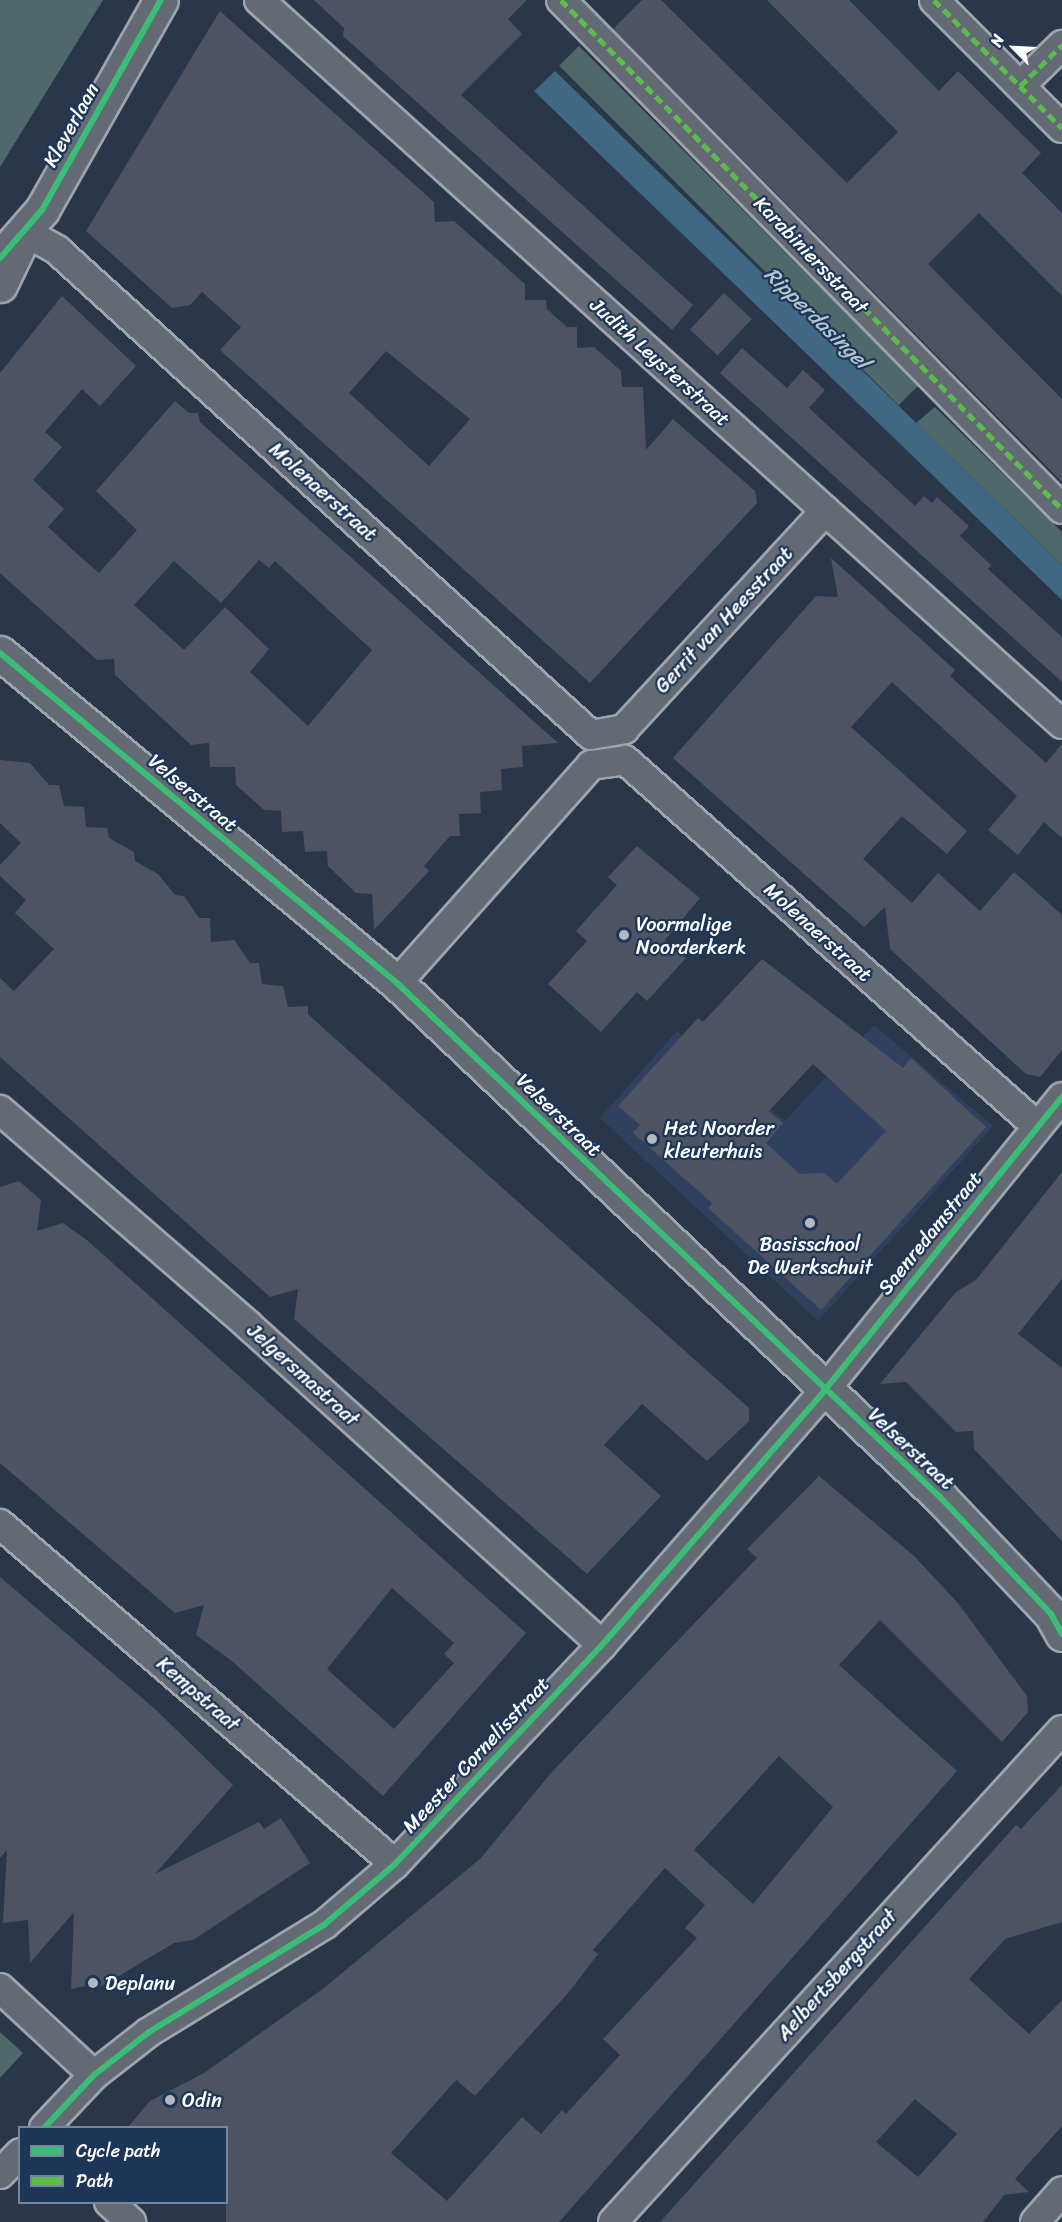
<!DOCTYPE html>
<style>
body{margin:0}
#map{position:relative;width:1062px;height:2222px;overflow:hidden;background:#2a374a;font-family:Sriracha,sans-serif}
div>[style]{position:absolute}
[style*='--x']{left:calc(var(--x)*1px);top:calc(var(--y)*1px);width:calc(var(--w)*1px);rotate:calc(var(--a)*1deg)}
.built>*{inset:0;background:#304160}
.green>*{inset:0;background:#4f696a;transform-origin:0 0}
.water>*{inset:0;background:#406882}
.building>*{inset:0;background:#4d5363;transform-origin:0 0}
.roads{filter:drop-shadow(2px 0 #9fa5ae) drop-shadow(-2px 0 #9fa5ae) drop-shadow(0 2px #9fa5ae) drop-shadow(0 -2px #9fa5ae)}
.street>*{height:28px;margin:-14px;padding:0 14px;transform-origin:14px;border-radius:14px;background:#636a74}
.secondary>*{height:33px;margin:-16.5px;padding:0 16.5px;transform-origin:16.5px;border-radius:16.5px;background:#636a74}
.quiet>*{height:4.5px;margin-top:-2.25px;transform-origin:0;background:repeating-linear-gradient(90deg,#5cbc4b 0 9px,transparent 0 13.5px)}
.cycleway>*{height:6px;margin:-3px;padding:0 3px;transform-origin:3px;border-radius:3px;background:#3abd76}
.dots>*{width:16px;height:16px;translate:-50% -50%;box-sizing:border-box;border:3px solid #1d3557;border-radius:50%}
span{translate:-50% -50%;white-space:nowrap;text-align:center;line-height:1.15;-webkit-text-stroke:4.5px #1d3557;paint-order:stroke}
.street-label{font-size:20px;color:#fff}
.poi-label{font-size:20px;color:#fff}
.left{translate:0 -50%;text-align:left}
.water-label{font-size:21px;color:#b3c5cf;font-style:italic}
.legend{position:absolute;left:18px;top:2126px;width:210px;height:78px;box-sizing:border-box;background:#1d3557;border:2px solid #77869a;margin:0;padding:8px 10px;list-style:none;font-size:18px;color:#fff}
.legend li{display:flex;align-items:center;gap:12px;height:30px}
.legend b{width:30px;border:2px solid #77869a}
.north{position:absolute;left:984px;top:18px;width:60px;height:60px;-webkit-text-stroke:4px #1d3557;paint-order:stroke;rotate:294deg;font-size:16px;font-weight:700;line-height:24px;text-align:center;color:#fff}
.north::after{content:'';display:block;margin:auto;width:21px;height:27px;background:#fff;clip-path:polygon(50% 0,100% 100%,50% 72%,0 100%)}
</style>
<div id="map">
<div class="built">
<div style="clip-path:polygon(874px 1025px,993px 1126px,818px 1321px,600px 1118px,677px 1031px,785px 1121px)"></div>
</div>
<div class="green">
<div style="clip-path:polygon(0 0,103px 0,0 167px)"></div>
<div style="left:579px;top:46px;width:480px;height:28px;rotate:45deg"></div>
<div style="clip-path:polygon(935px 407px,1062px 532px,1062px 565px,916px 423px)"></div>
<div style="clip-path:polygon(0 2032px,23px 2053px,0 2078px)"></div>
</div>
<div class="water">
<div style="clip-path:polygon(555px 71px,1062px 565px,1062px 600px,534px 91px)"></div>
</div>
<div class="building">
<div style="clip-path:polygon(314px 0,527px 0,508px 19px,522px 34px,461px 95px,693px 305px,672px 330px,343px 36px,344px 28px)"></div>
<div style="clip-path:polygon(642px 0,661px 0,847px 183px,898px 132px,767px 0,849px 0,939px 91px,958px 71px,1041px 153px,1022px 173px,1062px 213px,1062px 296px,979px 213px,928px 264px,1062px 399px,1062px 482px,613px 29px)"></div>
<div style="clip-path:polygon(evenodd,220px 11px,434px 202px,435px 222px,454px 221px,525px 284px,525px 300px,546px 300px,547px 309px,567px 327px,577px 327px,577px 348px,594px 347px,621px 371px,622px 387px,643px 387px,646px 450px,673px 419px,755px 491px,757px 503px,590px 683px,220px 350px,241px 327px,202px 292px,190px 305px,172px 308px,86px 231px,220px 11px,386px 351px,470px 419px,429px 466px,349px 393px,386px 351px)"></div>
<div style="left:724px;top:293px;width:38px;height:50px;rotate:43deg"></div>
<div style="clip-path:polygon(evenodd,62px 296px,136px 366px,100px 406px,82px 389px,45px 432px,62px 447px,33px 480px,64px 509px,48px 527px,74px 551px,99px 573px,137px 530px,96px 491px,175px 401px,189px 413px,198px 413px,200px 422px,558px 743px,522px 746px,523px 767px,501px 769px,502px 790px,480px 792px,481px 813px,459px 814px,460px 836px,450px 836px,424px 866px,429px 871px,374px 930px,372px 894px,356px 893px,328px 866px,327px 851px,305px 852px,303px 831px,282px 832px,281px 811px,264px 810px,236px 785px,235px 767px,210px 767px,209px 743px,191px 745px,115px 675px,114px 659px,97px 660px,0 573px,0 373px,62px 296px,259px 560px,269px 568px,275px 561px,372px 650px,308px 726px,250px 672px,269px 649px,225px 607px,184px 650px,134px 605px,174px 561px,221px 603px,259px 560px)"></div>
<div style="clip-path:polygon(742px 348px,787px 388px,803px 370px,825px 390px,809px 408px,915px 506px,924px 496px,932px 503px,937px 497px,969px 526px,960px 536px,991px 565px,988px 569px,1062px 637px,1062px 682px,720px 373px)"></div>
<div style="clip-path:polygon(831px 558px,955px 670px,950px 676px,1046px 763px,1062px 744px,1062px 838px,1044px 822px,1018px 855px,988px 830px,1017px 796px,892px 682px,851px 727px,967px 831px,947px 854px,902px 816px,863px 859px,912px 903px,938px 873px,980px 911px,1014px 872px,1062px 915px,1062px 1050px,1040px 1077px,1026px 1074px,890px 949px,885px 907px,864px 927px,673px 758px,816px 596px,838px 597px)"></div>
<div style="clip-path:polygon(0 760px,30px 763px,49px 785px,59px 785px,64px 806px,84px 807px,86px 827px,107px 828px,109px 838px,134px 852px,135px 861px,158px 874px,175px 895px,184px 896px,199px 918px,210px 918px,211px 942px,234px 940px,250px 963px,259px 963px,262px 984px,283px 986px,288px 1007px,308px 1006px,308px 1014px,322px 1027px,749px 1408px,749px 1421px,707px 1461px,642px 1404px,604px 1445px,661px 1496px,587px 1574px,294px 1319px,298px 1289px,270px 1297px,0 1057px,0 978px,14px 991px,54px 949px,15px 913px,26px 900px,0 876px,0 865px,21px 843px,0 823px)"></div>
<div style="clip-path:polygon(637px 846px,700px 898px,665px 940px,686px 958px,647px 1001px,637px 992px,601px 1032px,548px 984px,587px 941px,576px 931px,617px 885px,608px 877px)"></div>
<div style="clip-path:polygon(evenodd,762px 959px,903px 1068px,911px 1058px,986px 1127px,821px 1310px,708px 1208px,712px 1203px,633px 1133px,640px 1125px,618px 1106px,698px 1018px,703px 1022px,762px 959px,813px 1064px,886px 1131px,837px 1184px,824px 1173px,800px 1174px,766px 1143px,783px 1123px,769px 1111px,813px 1064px)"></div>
<div style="clip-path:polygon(1062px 1172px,1062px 1279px,1018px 1334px,1062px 1368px,1062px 1541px,974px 1449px,973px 1431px,956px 1432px,906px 1382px,880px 1384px,956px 1292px,976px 1280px)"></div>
<div style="clip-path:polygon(evenodd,19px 1181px,41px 1200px,37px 1231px,63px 1223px,88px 1241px,526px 1633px,383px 1796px,232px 1661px,196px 1635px,204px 1605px,175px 1613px,0 1463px,0 1187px,19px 1181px,392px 1588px,454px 1643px,444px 1654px,454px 1663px,394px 1729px,327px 1669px,392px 1588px)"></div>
<div style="clip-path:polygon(evenodd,819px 1476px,914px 1556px,957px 1602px,1027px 1696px,1028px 1712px,1002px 1742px,880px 1620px,839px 1665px,957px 1771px,559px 2222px,226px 2222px,226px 2127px,128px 2127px,150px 2101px,204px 2073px,324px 1988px,481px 1858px,550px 1774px,757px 1558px,747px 1549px,819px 1476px,779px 1756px,833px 1807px,753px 1904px,694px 1850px,779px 1756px,819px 1476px,665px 1868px,705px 1905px,685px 1928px,697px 1938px,603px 2039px,620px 2055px,566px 2114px,562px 2110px,541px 2134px,522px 2117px,447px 2201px,391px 2153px,456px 2080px,475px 2096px,569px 1992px,598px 1954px,593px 1950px,665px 1868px)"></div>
<div style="clip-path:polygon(0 1577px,155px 1709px,233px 1785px,155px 1874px,259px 1822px,264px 1829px,281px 1818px,310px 1863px,193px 1940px,174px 1943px,92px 1992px,85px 1986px,71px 1989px,74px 1912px,30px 1963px,28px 1920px,3px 1923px,7px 1850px,0 1858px)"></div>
<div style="clip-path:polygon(evenodd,1062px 1785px,1062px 1922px,1005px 1939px,969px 1979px,1029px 2034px,1062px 2000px,1062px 2126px,1015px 2179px,1029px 2192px,1004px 2195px,983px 2222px,660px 2222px,1016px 1825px,1021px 1829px,1062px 1785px,915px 2099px,957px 2134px,918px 2177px,876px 2142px,915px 2099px)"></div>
</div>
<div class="roads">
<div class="street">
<div style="--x:259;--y:0;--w:1081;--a:42.04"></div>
<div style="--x:561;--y:0;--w:714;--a:45.45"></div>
<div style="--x:934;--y:0;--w:181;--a:45"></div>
<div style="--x:1020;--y:86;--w:59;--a:-44.3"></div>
<div style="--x:25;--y:232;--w:37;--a:29"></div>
<div style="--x:57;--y:250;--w:721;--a:42.25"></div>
<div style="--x:591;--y:735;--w:34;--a:-10"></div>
<div style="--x:624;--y:729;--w:297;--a:-47.3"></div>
<div style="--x:591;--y:765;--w:34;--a:-8"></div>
<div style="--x:625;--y:760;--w:551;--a:41.62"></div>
<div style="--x:397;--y:983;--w:292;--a:-48.3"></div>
<div style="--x:0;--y:1110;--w:328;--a:40.9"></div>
<div style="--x:248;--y:1325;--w:477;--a:42.1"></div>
<div style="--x:0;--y:1524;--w:521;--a:40.72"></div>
<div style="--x:0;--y:1988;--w:128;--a:42.8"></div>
<div style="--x:44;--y:2128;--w:73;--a:-46.7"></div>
<div style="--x:94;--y:2075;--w:70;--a:-38"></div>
<div style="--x:149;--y:2032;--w:206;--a:-31.5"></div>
<div style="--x:325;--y:1924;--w:92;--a:-40.6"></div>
<div style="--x:395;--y:1864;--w:301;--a:-46.6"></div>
<div style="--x:602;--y:1645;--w:337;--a:-48.8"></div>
<div style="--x:824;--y:1391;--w:378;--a:-51"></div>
<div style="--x:0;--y:2174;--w:29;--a:-46"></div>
<div style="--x:109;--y:2202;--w:30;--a:42"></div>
<div style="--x:613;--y:2222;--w:666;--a:-47.62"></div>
<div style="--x:1035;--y:2222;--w:41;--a:-48.9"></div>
</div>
<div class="secondary">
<div style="--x:0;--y:258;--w:64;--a:-48.8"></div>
<div style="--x:42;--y:210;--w:241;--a:-60.5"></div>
<div style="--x:0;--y:285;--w:51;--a:-64.4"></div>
<div style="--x:0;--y:653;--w:516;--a:39.73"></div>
<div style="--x:397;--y:983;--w:748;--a:43.43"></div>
<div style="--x:940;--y:1497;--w:161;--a:46.5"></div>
<div style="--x:1051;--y:1614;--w:23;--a:61"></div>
</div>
</div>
<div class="quiet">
<div style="--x:561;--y:0;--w:714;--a:45.45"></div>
<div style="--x:934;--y:0;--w:181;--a:45"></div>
<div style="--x:1020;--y:86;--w:59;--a:-44.3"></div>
</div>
<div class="cycleway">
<div style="--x:0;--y:258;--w:64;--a:-48.8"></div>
<div style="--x:42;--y:210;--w:241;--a:-60.5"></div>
<div style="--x:0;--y:653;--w:516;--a:39.73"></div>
<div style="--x:397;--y:983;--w:748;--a:43.43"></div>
<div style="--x:940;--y:1497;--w:161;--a:46.5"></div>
<div style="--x:1051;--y:1614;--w:23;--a:61"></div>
<div style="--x:44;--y:2128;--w:73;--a:-46.7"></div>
<div style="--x:94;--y:2075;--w:70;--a:-38"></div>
<div style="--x:149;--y:2032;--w:206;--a:-31.5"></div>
<div style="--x:325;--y:1924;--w:92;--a:-40.6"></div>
<div style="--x:395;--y:1864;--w:301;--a:-46.6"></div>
<div style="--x:602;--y:1645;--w:337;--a:-48.8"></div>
<div style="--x:824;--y:1391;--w:378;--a:-51"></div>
</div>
<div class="dots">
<div style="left:624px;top:935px;background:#b4b9c0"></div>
<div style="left:652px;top:1139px;background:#b4b9c0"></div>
<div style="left:810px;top:1223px;background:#b4b9c0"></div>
<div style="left:93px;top:1983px;background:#b4b9c0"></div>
<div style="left:170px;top:2100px;background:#b4b9c0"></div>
</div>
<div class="street-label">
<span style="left:71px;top:125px;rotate:-61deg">Kleverlaan</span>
<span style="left:811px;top:255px;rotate:46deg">Karabiniersstraat</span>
<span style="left:660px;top:362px;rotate:42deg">Judith Leysterstraat</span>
<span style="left:323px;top:492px;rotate:42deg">Molenaerstraat</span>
<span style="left:724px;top:620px;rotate:-47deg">Gerrit van Heesstraat</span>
<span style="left:193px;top:793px;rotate:40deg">Velserstraat</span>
<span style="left:818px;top:932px;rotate:42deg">Molenaerstraat</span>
<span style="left:559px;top:1115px;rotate:44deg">Velserstraat</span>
<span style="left:930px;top:1233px;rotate:-51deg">Saenredamstraat</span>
<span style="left:303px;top:1375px;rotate:42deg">Jelgersmastraat</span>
<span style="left:911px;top:1449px;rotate:43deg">Velserstraat</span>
<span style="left:198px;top:1694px;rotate:41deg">Kempstraat</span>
<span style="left:476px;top:1755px;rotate:-47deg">Meester Cornelisstraat</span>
<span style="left:837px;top:1975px;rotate:-48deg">Aelbertsbergstraat</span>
</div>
<div class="poi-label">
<span class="left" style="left:636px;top:936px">Voormalige<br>Noorderkerk</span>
<span class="left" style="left:664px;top:1140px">Het Noorder<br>kleuterhuis</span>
<span style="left:810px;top:1256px">Basisschool<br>De Werkschuit</span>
<span class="left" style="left:105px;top:1983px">Deplanu</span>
<span class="left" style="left:182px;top:2100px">Odin</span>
</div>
<div class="water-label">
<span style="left:817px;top:318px;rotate:44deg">Ripperdasingel</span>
</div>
<ul class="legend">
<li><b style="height:8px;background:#3abd76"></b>Cycle path</li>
<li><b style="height:8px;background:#5cbc4b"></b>Path</li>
</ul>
<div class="north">N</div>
</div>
